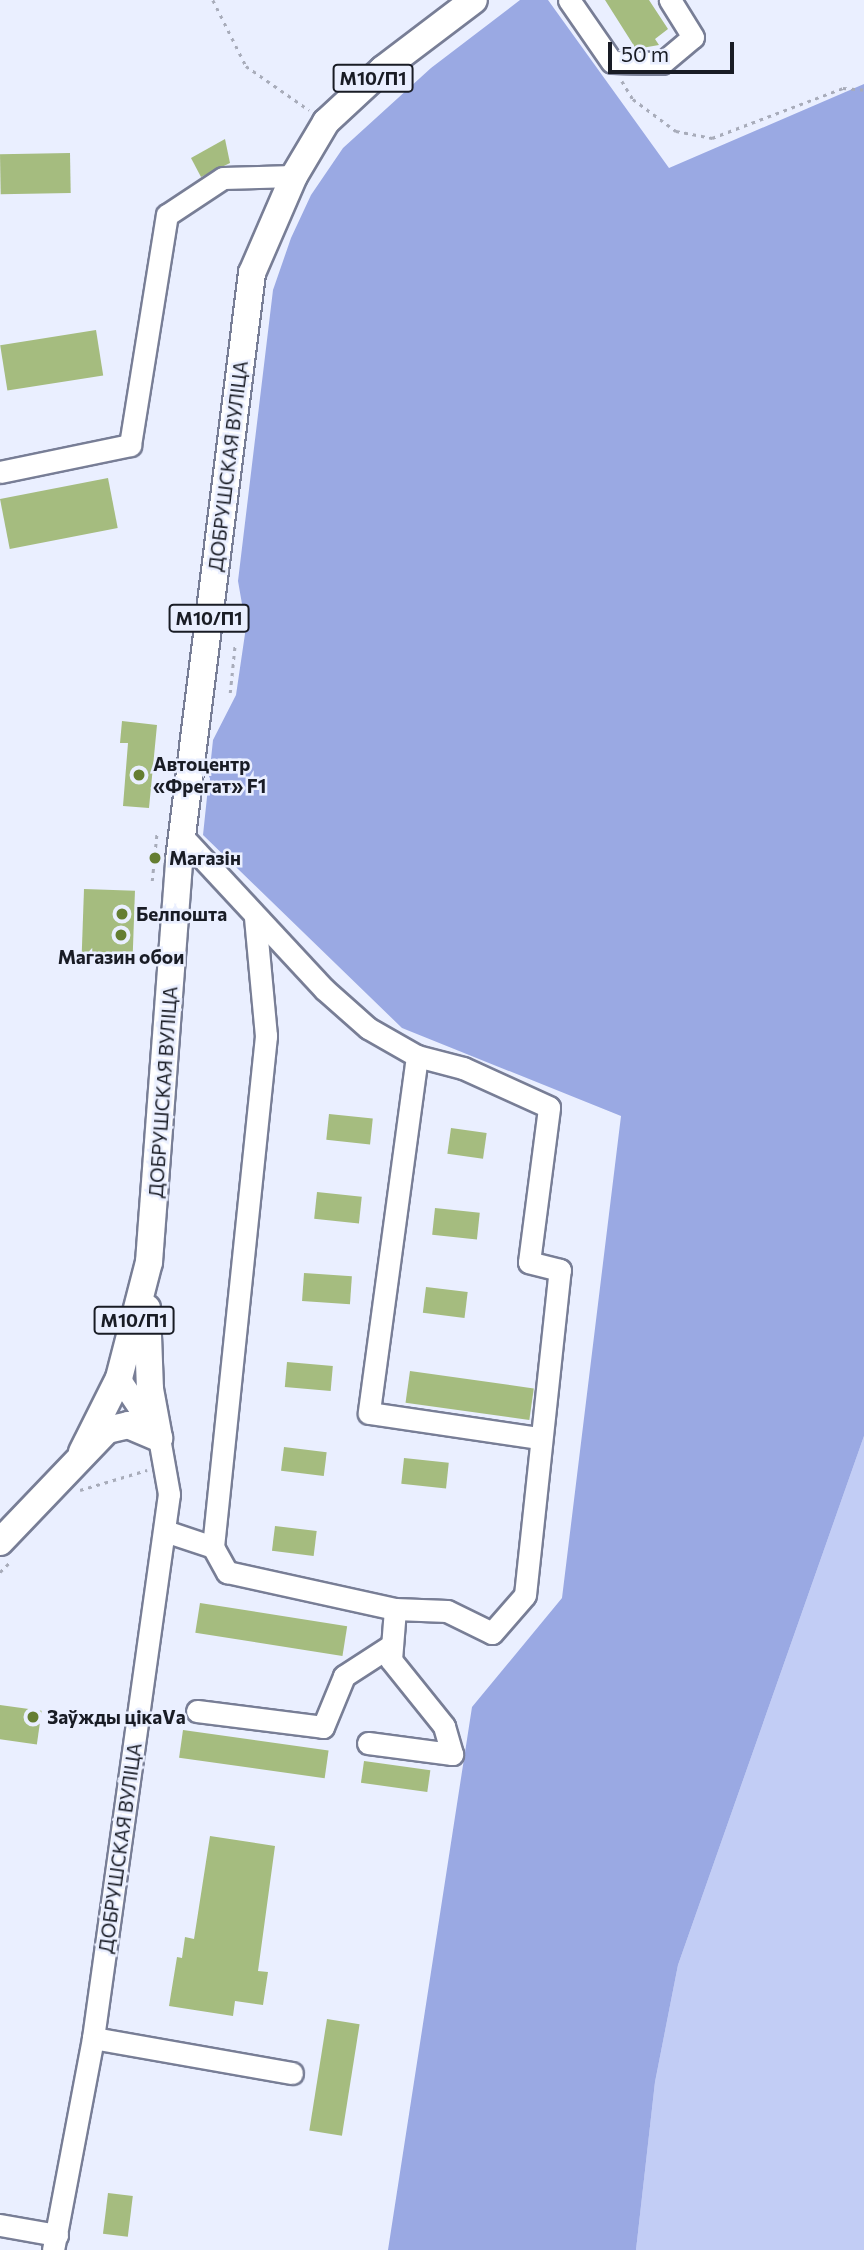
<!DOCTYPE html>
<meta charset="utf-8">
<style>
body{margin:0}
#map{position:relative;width:864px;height:2250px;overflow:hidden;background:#eaefff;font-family:Commissioner,sans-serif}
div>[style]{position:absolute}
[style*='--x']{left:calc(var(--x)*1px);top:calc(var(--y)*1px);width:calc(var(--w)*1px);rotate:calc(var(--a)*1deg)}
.green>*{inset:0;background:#c2cdf5}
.forest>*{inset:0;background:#9aa9e3}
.building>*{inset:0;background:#a5bc7f;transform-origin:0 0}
.path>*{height:2.5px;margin-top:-1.25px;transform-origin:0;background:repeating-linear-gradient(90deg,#a8acba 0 3.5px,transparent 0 8.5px)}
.roads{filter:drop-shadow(2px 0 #787e96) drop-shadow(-2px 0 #787e96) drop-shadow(0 2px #787e96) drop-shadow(0 -2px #787e96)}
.minor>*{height:21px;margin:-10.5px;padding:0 10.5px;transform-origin:10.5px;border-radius:10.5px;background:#fff}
.major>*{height:26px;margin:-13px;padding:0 13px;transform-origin:13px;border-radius:13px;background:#fff}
.dots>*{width:19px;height:19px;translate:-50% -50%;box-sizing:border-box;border:4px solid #eaefff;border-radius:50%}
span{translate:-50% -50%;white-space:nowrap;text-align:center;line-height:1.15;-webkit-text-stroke:5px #eaefff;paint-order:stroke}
.shield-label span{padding:2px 5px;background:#eaefff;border:2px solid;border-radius:5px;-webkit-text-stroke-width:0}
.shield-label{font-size:18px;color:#191c25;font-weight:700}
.street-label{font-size:19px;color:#191c25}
.poi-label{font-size:19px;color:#191c25;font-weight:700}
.left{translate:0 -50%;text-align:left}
.scale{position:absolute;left:608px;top:42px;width:126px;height:32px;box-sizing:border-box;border:4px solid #191c25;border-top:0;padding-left:9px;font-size:21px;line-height:24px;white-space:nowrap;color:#191c25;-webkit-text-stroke:5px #eaefff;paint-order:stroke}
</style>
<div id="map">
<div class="green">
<div style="clip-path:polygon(864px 1436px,864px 2250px,636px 2250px,655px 2082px,678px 1965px)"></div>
</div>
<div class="forest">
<div style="clip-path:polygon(520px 0,548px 0,669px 168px,864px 84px,864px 1436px,678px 1965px,655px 2082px,636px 2250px,388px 2250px,472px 1707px,562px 1598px,621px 1116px,402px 1028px,203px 835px,213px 740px,236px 695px,246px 627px,238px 581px,273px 290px,291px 238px,311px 195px,343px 148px,431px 68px)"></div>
</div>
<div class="building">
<div style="clip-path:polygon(605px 0,649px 0,668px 29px,655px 39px,659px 45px,636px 49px)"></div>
<div style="clip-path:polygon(225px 139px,230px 163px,201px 177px,191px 158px)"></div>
<div style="left:70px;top:153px;width:40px;height:70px;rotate:89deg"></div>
<div style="left:96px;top:330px;width:46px;height:97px;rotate:81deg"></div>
<div style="left:108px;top:478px;width:51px;height:110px;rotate:79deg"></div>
<div style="clip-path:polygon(122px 721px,157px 725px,149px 808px,123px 806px,128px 743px,120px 743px)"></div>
<div style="left:84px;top:889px;width:51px;height:65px;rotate:2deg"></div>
<div style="left:329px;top:1114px;width:44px;height:26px;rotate:6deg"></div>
<div style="left:451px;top:1128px;width:36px;height:26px;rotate:8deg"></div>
<div style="left:317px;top:1192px;width:45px;height:27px;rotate:6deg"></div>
<div style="left:435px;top:1208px;width:45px;height:27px;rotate:6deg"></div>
<div style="left:304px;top:1273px;width:48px;height:28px;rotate:4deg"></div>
<div style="left:426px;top:1287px;width:42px;height:26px;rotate:7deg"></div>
<div style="left:287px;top:1362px;width:46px;height:25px;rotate:5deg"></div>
<div style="left:410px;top:1371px;width:125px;height:32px;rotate:8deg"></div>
<div style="left:284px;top:1447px;width:43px;height:24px;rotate:7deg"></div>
<div style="left:404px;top:1458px;width:45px;height:26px;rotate:6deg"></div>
<div style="left:275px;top:1526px;width:42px;height:25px;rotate:7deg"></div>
<div style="left:200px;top:1603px;width:149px;height:30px;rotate:9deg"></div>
<div style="left:0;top:1705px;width:42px;height:34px;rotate:8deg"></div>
<div style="left:183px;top:1730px;width:147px;height:28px;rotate:8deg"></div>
<div style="left:364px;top:1761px;width:67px;height:22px;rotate:8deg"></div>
<div style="clip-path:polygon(210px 1836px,275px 1846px,258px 1971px,268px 1972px,263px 2005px,235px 2001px,233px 2016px,169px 2006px,177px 1957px,182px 1958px,185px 1937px,194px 1939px)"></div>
<div style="left:327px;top:2019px;width:33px;height:113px;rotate:9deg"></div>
<div style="left:108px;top:2193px;width:25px;height:41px;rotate:7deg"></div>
</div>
<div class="path">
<div style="--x:213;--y:0;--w:74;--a:63.4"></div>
<div style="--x:246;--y:66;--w:77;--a:34.9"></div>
<div style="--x:622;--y:81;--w:21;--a:59"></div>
<div style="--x:633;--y:99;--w:54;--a:36.7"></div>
<div style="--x:676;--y:131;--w:37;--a:11"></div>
<div style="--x:712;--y:138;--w:140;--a:-20.9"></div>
<div style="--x:843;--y:88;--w:21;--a:5"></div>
<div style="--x:230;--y:693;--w:49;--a:-84.2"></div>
<div style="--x:152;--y:881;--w:50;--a:-84.3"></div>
<div style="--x:80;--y:1490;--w:70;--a:-16.6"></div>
<div style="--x:0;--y:1572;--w:14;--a:-45"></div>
</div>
<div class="roads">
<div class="minor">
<div style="--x:569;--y:0;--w:75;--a:55.3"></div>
<div style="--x:612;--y:62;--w:50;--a:1.1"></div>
<div style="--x:662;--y:63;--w:40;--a:-40"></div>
<div style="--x:693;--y:37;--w:44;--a:-121.9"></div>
<div style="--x:0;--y:472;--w:133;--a:-11.7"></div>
<div style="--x:130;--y:445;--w:233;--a:-80.9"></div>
<div style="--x:167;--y:215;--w:67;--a:-33.5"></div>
<div style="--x:223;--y:178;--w:71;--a:-1.6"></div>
<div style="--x:417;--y:1056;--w:360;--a:97.7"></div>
<div style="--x:369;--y:1413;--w:172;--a:8.4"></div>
<div style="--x:165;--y:1531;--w:51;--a:18.4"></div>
<div style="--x:213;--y:1547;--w:29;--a:61"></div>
<div style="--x:227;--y:1572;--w:172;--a:12.4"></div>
<div style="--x:395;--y:1609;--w:52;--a:2.2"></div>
<div style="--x:447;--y:1611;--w:50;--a:26.1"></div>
<div style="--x:492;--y:1633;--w:50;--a:-49"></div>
<div style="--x:525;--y:1595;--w:327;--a:-83.9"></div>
<div style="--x:560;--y:1270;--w:32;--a:-166"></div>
<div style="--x:529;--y:1262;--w:156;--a:-82.6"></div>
<div style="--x:549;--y:1107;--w:94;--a:-155.6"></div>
<div style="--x:463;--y:1068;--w:48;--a:-165.4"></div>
<div style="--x:417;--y:1056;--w:56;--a:-150.3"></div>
<div style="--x:368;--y:1028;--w:59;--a:-138.4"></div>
<div style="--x:324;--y:989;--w:209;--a:-132.9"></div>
<div style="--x:213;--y:1547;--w:514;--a:-84.08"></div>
<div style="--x:266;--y:1036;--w:120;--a:-95.3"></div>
<div style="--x:197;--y:1711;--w:127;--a:7.2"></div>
<div style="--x:323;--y:1727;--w:55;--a:-67.6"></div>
<div style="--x:344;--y:1676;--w:57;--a:-32.9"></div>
<div style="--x:368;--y:1743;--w:85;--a:7.5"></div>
<div style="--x:452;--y:1754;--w:29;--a:-106"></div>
<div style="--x:444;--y:1726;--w:85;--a:-128.8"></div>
<div style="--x:391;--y:1660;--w:51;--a:-85.5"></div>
<div style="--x:93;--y:2038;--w:202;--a:10"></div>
<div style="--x:0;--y:2225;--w:58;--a:10"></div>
<div style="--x:53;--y:2250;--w:216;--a:-79.3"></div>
<div style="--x:93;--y:2038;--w:549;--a:-82.05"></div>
<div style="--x:169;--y:1494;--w:57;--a:-100.1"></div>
<div style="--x:159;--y:1438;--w:72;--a:-123.7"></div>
</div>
<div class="major">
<div style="--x:147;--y:1308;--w:81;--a:87.9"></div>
<div style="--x:150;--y:1389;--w:50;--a:79.6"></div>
<div style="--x:82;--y:1452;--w:83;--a:-63.4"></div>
<div style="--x:119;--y:1378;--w:120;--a:-75.5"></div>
<div style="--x:149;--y:1262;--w:403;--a:-85.7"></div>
<div style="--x:179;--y:860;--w:592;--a:-82.91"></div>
<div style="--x:252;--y:273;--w:106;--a:-66.6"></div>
<div style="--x:294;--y:176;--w:63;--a:-59.3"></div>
<div style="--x:326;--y:122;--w:78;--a:-42.9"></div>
<div style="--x:383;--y:69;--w:114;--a:-37.2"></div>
<div style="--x:0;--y:1542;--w:155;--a:-46.3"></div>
<div style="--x:107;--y:1430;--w:22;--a:-13"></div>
<div style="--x:128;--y:1425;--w:34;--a:23"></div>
</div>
</div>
<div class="dots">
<div style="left:139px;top:775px;background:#657e32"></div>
<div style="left:155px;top:858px;background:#657e32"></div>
<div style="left:122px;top:914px;background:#657e32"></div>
<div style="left:121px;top:935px;background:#657e32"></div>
<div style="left:33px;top:1717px;background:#657e32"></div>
</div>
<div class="shield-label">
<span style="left:373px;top:78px">М10/П1</span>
<span style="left:209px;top:618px">М10/П1</span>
<span style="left:134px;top:1320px">М10/П1</span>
</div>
<div class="street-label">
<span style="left:228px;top:466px;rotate:-83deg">ДОБРУШСКАЯ ВУЛІЦА</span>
<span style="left:163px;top:1092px;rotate:-86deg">ДОБРУШСКАЯ ВУЛІЦА</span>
<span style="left:120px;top:1848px;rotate:-82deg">ДОБРУШСКАЯ ВУЛІЦА</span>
</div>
<div class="poi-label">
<span class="left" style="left:153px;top:775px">Автоцентр<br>«Фрегат» F1</span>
<span class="left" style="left:169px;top:858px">Магазін</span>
<span class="left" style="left:136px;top:914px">Белпошта</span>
<span style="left:121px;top:957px">Магазин обои</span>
<span class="left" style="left:47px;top:1717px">Заўжды цікаVа</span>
</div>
<div class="scale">50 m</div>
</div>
